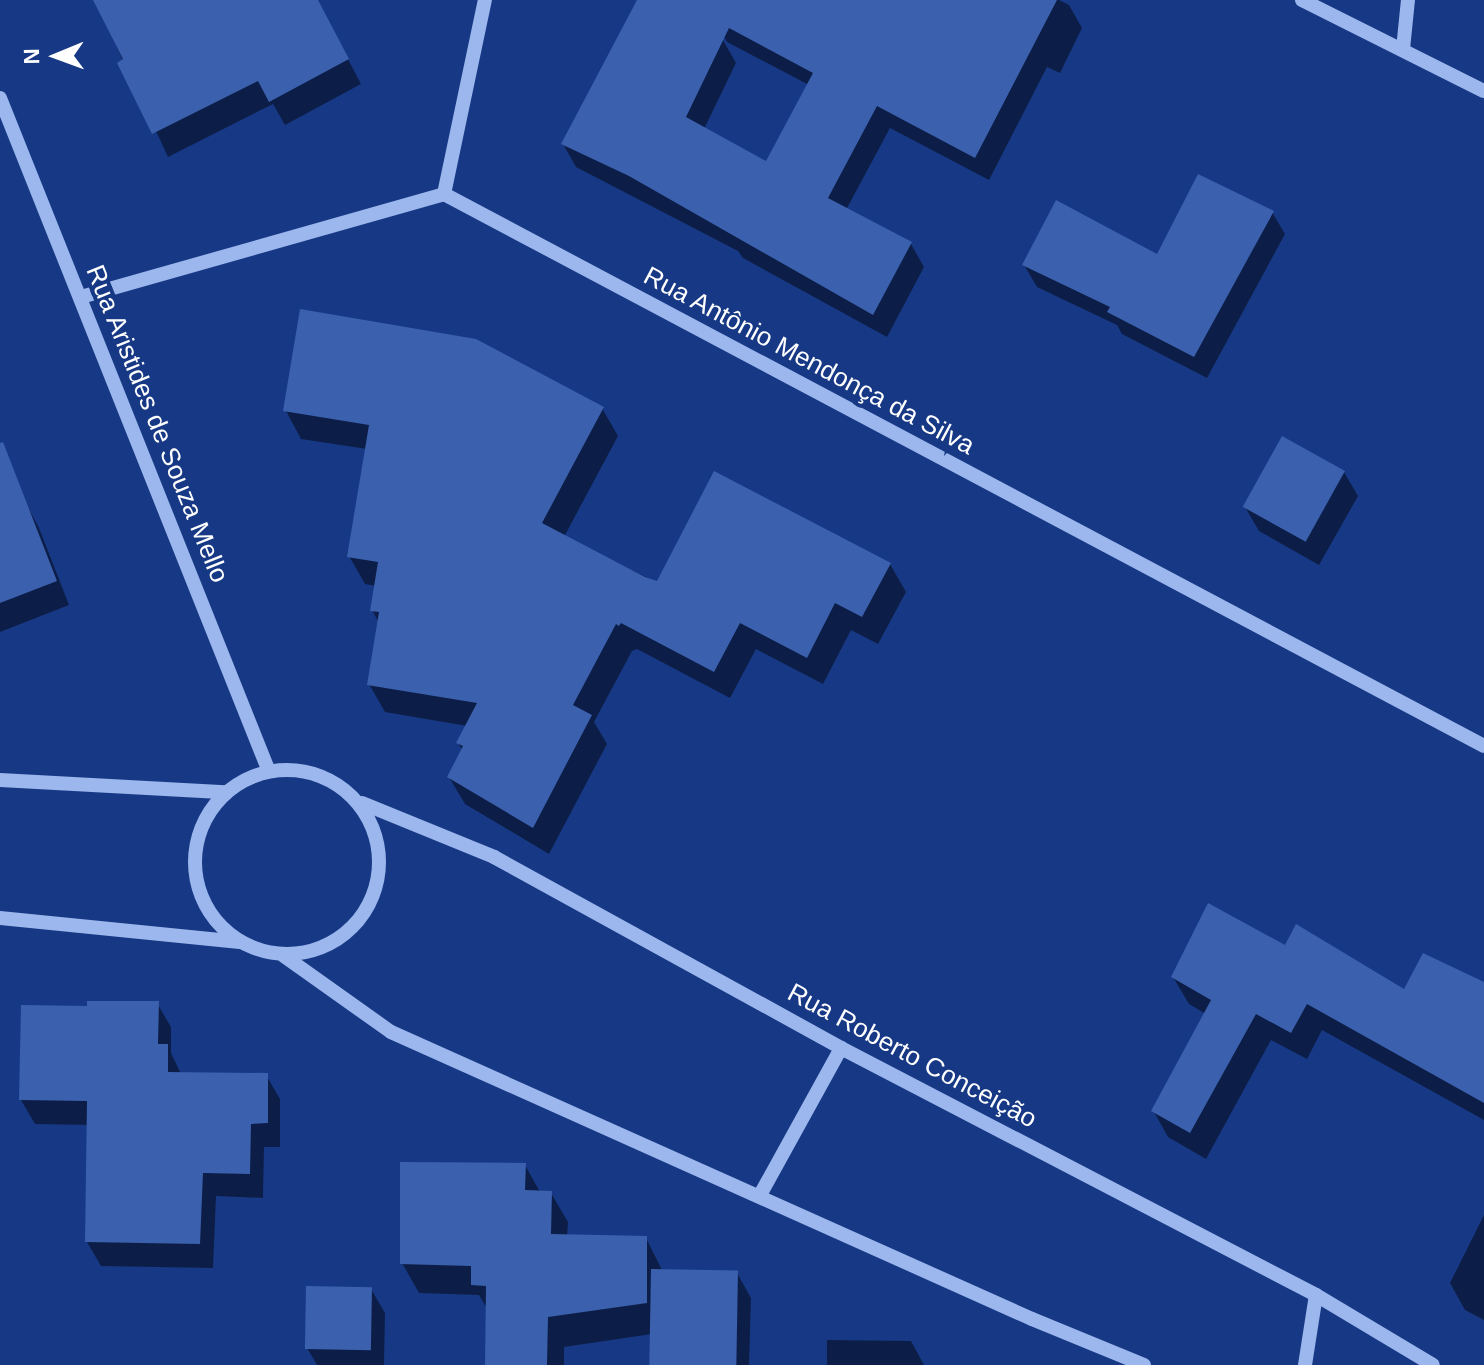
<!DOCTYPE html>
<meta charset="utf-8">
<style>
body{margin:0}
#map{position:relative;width:1484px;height:1365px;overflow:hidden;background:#173985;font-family:Helvetica,sans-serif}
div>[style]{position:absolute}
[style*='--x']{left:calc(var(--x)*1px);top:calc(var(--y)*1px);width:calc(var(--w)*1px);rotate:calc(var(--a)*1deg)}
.shadow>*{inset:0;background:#0007}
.building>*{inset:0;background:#3b60ad;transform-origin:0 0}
.minor>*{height:14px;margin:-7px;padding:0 7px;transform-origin:7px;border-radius:7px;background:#9cb7ed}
.minor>.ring{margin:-7px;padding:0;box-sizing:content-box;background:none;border:14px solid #9cb7ed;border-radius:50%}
span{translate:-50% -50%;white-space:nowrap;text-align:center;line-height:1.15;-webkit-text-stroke:8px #173985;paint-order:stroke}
.street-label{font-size:26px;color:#fff}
.north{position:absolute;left:16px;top:16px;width:80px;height:80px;-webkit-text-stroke:6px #173985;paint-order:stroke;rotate:269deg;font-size:22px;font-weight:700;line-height:32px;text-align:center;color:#fff}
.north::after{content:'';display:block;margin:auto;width:28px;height:36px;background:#fff;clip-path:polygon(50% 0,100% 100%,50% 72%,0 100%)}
</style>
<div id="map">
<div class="shadow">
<div style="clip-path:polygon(95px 0,317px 0,361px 84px,285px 125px,273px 104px,168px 157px)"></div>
<div style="clip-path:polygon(639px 0,648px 0,723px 40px,736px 63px,704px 129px,767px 163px,809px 85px,727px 42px,714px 19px,724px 0,1059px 0,1069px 5px,1082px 28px,1060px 73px,1047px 67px,989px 180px,890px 128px,846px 210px,911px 244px,924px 267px,887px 337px,743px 258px,738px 251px,576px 167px,563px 144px)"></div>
<div style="clip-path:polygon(1272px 212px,1285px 234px,1207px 378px,1122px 334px,1117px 325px,1037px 287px,1024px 265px,1158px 257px)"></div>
<div style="clip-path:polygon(602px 408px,618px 436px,564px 537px,658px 583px,890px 564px,906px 592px,878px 644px,851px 630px,823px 684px,756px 649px,730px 698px,637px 649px,632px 651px,594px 722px,607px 744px,549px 854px,465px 804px,449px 777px,463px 751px,458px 743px,467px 726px,385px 712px,369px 684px,379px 623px,372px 610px,376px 586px,365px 584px,349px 556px,367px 449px,301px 439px,286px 411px)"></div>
<div style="clip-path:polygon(0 455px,39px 528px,69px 605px,0 632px)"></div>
<div style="clip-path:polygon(1344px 472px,1358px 496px,1319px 565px,1259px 531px,1245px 507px)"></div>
<div style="clip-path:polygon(1285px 948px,1405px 992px,1484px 986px,1484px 1120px,1322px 1030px,1307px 1059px,1271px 1040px,1206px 1159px,1168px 1137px,1153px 1110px,1206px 1014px,1189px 1004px,1173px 977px)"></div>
<div style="clip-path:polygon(157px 1003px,171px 1027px,171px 1053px,181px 1074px,266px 1075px,280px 1099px,280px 1147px,264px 1147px,263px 1198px,216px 1196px,213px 1268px,101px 1266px,87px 1242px,89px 1125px,35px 1124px,21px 1100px,89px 1008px)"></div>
<div style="clip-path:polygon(525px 1165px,540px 1192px,551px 1193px,568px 1222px,567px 1237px,646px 1238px,663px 1272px,737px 1273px,751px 1298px,749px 1365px,651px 1365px,652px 1334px,564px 1347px,564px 1365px,487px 1365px,488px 1310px,479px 1295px,419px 1293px,402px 1263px)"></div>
<div style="clip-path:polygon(1484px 1215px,1484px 1320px,1465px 1310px,1450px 1283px)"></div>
<div style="clip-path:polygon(371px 1289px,385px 1313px,384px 1365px,317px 1365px,307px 1348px)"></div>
<div style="clip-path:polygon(827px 1340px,911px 1341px,924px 1365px,827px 1365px)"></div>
</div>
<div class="building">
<div style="clip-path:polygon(93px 0,318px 0,349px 59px,269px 102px,258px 81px,152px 134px,117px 63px,123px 59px)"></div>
<div style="clip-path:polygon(evenodd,637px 0,1057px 0,975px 158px,877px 106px,828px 198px,912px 242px,873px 315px,629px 176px,561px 144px,637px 0,729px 28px,813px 73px,766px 161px,686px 117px,729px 28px)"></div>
<div style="clip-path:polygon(1198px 174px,1274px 211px,1194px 357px,1107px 312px,1110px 307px,1022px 265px,1056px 200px,1157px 254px)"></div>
<div style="clip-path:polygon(300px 309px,476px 339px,604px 407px,542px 523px,645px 577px,657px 581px,714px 471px,891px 563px,862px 617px,835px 603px,807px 658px,740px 623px,714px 672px,621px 623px,619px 626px,616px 624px,573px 705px,592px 715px,533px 828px,447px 777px,463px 746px,456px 743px,477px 703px,367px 685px,379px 612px,370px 611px,378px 562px,347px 557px,369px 425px,283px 411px)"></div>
<div style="left:1282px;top:436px;width:72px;height:81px;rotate:29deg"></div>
<div style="clip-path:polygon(3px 442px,57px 581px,0 603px,0 443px)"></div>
<div style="clip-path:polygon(1208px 903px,1285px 945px,1296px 924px,1404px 989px,1423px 953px,1484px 982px,1484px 1103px,1307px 1004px,1291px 1033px,1256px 1014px,1190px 1133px,1151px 1111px,1211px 1000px,1171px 977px)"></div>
<div style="clip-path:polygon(87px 1001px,159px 1001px,158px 1044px,168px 1044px,168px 1072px,268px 1073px,268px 1123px,251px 1124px,250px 1174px,203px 1173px,200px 1244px,85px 1242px,87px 1101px,19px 1100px,21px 1005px,87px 1006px)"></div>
<div style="clip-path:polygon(400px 1162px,526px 1163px,525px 1190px,552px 1191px,551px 1234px,647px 1236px,647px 1303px,548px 1317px,547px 1365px,485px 1365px,486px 1286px,471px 1285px,471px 1266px,400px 1264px)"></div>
<div style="left:651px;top:1269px;width:87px;height:96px;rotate:1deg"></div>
<div style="left:306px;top:1286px;width:66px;height:63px;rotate:1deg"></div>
</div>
<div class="minor">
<div style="--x:1302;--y:0;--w:203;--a:26.6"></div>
<div style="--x:1403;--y:49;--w:49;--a:-84.2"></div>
<div style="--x:0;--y:98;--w:723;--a:68.23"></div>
<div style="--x:444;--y:194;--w:198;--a:-78.1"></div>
<div style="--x:81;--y:297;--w:377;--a:-15.8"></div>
<div style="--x:444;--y:194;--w:1177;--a:27.96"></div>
<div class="ring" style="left:195px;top:770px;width:170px;height:170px"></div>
<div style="--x:0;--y:780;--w:225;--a:3.1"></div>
<div style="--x:362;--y:803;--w:143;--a:22.2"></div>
<div style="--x:494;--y:857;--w:396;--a:28.8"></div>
<div style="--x:841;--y:1048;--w:535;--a:27.47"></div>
<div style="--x:1316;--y:1295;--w:136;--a:30.9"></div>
<div style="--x:0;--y:918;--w:241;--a:5.7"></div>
<div style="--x:284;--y:956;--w:131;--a:35.4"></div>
<div style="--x:391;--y:1032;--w:702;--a:24.12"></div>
<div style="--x:1032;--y:1319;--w:121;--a:22.3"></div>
<div style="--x:760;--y:1195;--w:168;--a:-61.1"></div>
<div style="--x:1305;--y:1365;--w:71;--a:-81.1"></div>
</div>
<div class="street-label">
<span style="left:809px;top:361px;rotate:28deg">Rua Antônio Mendonça da Silva</span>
<span style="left:157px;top:424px;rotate:68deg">Rua Aristides de Souza Mello</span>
<span style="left:912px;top:1056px;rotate:28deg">Rua Roberto Conceição</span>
</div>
<div class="north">N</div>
</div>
